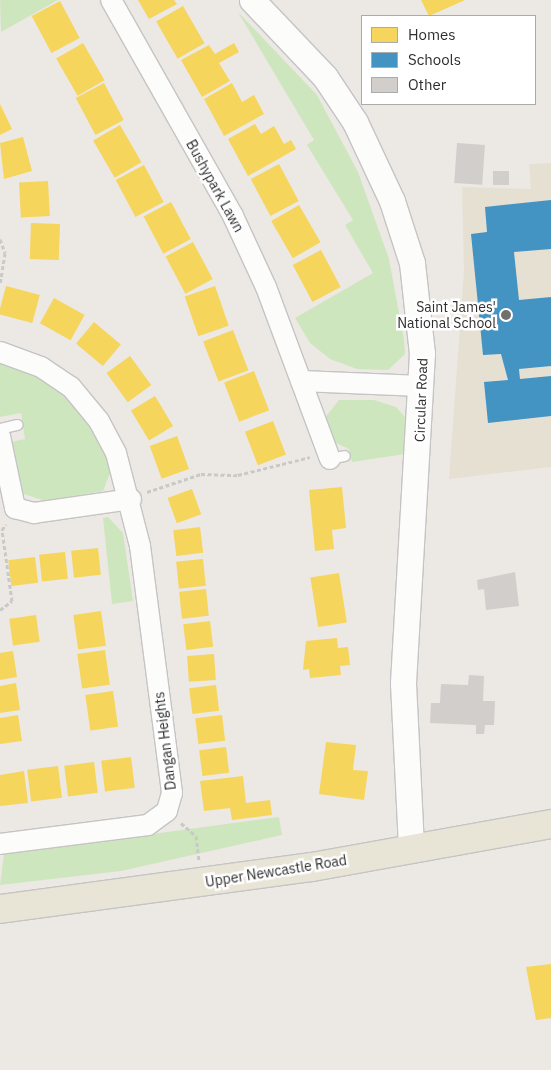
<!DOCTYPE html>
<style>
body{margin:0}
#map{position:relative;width:551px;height:1070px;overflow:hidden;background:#ece8e4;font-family:"IBM Plex Sans",sans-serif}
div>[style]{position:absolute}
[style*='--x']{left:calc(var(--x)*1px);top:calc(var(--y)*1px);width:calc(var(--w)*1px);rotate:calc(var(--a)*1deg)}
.education>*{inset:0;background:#e6e0d3}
.green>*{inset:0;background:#cee6be}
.homes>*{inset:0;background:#f6d55c;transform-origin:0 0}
.schools>*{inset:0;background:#4393c3}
.building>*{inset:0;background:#d1cecb;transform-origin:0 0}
.path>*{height:3px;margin-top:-1.5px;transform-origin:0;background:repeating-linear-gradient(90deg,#c9c9c8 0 4px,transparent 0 6.5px)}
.roads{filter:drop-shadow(1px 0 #c5c4c5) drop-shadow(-1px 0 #c5c4c5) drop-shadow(0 1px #c5c4c5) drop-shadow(0 -1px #c5c4c5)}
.service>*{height:10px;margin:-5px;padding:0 5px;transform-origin:5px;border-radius:5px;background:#fcfcfb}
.minor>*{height:20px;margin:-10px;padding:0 10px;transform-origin:10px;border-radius:10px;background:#fcfcfb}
.tertiary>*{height:25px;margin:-12.5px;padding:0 12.5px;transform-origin:12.5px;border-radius:12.5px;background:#fcfcfb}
.primary>*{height:28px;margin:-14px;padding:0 14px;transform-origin:14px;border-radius:14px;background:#e8e4d6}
.dots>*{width:14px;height:14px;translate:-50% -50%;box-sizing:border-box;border:2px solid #fff;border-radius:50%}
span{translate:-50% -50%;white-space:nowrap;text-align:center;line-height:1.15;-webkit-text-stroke:5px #fff;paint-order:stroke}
.street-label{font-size:14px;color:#2e2e2e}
.poi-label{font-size:14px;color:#2e2e2e}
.right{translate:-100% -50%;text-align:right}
.legend{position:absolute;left:361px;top:15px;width:175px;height:90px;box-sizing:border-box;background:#fff;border:1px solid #ababab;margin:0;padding:6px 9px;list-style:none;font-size:15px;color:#2e2e2e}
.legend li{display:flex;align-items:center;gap:10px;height:25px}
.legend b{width:25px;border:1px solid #ababab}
</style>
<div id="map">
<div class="education">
<div style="clip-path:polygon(551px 163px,551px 467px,449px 479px,464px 271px,462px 187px,531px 189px,529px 164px)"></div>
</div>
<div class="green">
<div style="clip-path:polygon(0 0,58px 0,1px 32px)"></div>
<div style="clip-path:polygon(238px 12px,317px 95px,358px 172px,389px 259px,404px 340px,405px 354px,388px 370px,357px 369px,330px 359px,310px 343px,295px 318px,373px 273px,345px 225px,353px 220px,307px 145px,314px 140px)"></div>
<div style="clip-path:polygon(0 361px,56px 385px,81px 409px,103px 444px,110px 473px,103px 491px,45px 501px,21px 493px,11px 442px,25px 439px,21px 413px,0 417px)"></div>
<div style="clip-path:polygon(339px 400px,374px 400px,396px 407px,405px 417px,405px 454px,352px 462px,349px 449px,334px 442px,324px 419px)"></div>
<div style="clip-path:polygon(108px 517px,123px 533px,133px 601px,112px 604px,103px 518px)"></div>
<div style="clip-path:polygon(279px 817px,282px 835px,121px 871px,0 885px,4px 854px)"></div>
</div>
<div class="homes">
<div style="clip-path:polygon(138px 0,174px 0,177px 4px,149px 19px)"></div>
<div style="clip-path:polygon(421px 0,465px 0,429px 16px)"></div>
<div style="left:60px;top:1px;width:42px;height:32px;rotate:62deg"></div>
<div style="left:183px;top:6px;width:43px;height:31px;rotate:60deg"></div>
<div style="left:83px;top:43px;width:43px;height:31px;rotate:60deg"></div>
<div style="clip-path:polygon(234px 43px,239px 52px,219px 63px,230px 81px,202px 97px,181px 60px,209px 45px,215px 54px)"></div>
<div style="left:104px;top:83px;width:42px;height:32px;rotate:62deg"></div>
<div style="clip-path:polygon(232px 83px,242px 102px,254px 95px,264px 114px,224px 136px,204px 99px)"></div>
<div style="clip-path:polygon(0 104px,12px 129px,0 135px)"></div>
<div style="clip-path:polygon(255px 124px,261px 134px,274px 126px,284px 144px,291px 140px,296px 149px,248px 176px,228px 139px)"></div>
<div style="left:120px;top:125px;width:43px;height:31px;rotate:60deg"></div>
<div style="clip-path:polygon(23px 137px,32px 171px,4px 179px,0 143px)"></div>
<div style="left:279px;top:164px;width:42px;height:32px;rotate:62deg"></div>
<div style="left:144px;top:165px;width:42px;height:32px;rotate:62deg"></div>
<div style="left:48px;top:181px;width:35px;height:29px;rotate:87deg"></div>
<div style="left:171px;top:202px;width:42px;height:31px;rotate:62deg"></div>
<div style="left:299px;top:205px;width:43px;height:32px;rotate:60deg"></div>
<div style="left:31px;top:223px;width:29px;height:36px;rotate:2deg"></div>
<div style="left:193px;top:242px;width:42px;height:31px;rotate:62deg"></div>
<div style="left:321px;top:250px;width:42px;height:32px;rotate:62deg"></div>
<div style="left:6px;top:286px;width:35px;height:29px;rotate:15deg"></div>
<div style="left:215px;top:286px;width:42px;height:32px;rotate:71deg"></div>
<div style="left:54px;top:298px;width:35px;height:29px;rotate:29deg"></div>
<div style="left:94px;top:322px;width:35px;height:28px;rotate:40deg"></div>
<div style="left:233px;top:330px;width:43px;height:32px;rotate:69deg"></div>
<div style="left:130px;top:356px;width:36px;height:29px;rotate:54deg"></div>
<div style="left:254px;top:371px;width:42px;height:32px;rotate:69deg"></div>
<div style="left:155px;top:396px;width:35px;height:28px;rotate:59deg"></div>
<div style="left:273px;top:421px;width:36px;height:30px;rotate:69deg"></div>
<div style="left:177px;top:436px;width:35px;height:29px;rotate:70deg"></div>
<div style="clip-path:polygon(342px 487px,346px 528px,332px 530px,334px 549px,315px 551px,309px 490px)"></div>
<div style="left:192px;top:489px;width:27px;height:26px;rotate:70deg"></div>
<div style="left:200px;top:527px;width:26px;height:27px;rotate:83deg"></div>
<div style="left:98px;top:548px;width:27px;height:27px;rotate:84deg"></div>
<div style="left:65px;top:552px;width:27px;height:26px;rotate:84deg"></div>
<div style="left:35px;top:557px;width:26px;height:27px;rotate:83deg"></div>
<div style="left:203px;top:559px;width:27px;height:27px;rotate:84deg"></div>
<div style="left:339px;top:573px;width:50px;height:29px;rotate:81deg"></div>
<div style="left:206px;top:589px;width:27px;height:27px;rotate:84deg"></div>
<div style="left:101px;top:611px;width:35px;height:28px;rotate:82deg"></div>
<div style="left:36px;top:615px;width:27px;height:27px;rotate:82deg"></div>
<div style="left:210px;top:621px;width:26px;height:27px;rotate:83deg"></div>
<div style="clip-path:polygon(337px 638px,338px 648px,348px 647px,350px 665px,340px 666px,341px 675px,310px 678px,309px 669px,303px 670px,306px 641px)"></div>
<div style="left:105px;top:650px;width:35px;height:28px;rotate:82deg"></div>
<div style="clip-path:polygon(13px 651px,17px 677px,0 680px,0 653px)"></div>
<div style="left:214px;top:654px;width:26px;height:27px;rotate:86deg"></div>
<div style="clip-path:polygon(16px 683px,20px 710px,0 713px,0 686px)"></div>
<div style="left:216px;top:685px;width:26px;height:27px;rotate:83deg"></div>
<div style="left:113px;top:691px;width:36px;height:28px;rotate:82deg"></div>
<div style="clip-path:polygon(18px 715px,22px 741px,0 744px,0 718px)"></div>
<div style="left:222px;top:715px;width:26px;height:27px;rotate:83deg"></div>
<div style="clip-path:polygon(326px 742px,356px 745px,353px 770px,368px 771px,364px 800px,319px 794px)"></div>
<div style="left:226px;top:747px;width:26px;height:27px;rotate:83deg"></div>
<div style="left:131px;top:757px;width:31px;height:30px;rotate:83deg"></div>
<div style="left:94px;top:762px;width:31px;height:30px;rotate:83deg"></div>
<div style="left:58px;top:766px;width:32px;height:31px;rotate:83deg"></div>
<div style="clip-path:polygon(24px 771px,28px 803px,0 806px,0 775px)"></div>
<div style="clip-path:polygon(243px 776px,246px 803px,270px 800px,272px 815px,232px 820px,230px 808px,204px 811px,200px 781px)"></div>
<div style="clip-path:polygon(551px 964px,551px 1018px,536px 1020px,526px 967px)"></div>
</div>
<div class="schools">
<div style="clip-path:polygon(551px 200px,551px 249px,514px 252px,519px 300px,551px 297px,551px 366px,519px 369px,520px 379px,551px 376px,551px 416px,488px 423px,484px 382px,508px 380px,501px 354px,483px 355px,471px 234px,487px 232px,485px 207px)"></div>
</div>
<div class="building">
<div style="left:457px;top:143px;width:28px;height:40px;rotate:4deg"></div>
<div style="left:493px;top:171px;width:16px;height:14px"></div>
<div style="clip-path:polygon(515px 572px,519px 606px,486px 610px,484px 589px,478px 590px,477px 580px)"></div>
<div style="clip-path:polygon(469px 675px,484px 676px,483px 701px,495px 701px,494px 725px,485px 725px,484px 734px,476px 734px,476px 725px,430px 723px,431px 703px,440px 703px,441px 684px,468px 685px)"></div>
</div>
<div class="path">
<div style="--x:0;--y:239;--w:15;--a:70"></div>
<div style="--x:5;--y:253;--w:30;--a:99"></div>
<div style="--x:147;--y:492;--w:57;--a:-18.4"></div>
<div style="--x:201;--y:474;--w:37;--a:2"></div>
<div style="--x:238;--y:475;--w:74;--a:-14"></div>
<div style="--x:0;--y:610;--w:15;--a:-37"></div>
<div style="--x:12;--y:601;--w:72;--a:-98"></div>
<div style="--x:2;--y:530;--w:7;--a:-56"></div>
<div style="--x:181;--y:823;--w:20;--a:41"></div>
<div style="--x:196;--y:836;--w:24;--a:83"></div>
</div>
<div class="roads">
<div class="service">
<div style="--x:0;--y:429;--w:18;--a:-13"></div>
<div style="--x:330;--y:459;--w:15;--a:-11"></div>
</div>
<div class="minor">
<div style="--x:111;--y:0;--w:248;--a:60.5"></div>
<div style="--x:233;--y:216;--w:78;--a:65.1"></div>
<div style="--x:266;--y:287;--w:100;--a:69.6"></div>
<div style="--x:301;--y:381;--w:120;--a:2.4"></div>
<div style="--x:0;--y:352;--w:44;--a:20.1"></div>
<div style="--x:41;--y:367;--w:36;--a:34"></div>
<div style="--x:71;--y:387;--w:44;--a:50.5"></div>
<div style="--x:99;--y:421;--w:36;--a:62"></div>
<div style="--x:116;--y:453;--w:96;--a:75.5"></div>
<div style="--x:140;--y:546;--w:249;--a:82.6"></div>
<div style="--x:172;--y:793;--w:19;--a:106"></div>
<div style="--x:167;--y:811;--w:24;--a:144"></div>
<div style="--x:148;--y:825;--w:149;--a:172.7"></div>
<div style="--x:301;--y:381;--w:83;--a:69.6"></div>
<div style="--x:0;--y:436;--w:74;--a:78.2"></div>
<div style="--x:15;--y:508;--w:20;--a:15"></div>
<div style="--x:34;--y:513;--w:98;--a:-8.2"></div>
</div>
<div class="tertiary">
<div style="--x:252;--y:0;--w:106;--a:46.5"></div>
<div style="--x:325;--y:77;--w:54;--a:56.3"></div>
<div style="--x:355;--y:122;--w:87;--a:64.9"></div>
<div style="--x:392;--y:201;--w:65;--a:72.1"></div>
<div style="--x:412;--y:263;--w:91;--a:83.7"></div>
<div style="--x:422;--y:353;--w:331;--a:93.3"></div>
<div style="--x:403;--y:683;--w:166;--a:87.2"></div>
</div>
<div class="primary">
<div style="--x:0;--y:909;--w:315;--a:-7.7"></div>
<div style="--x:312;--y:867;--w:243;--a:-10.2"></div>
</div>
</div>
<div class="dots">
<div style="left:506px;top:315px;background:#706f6e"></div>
</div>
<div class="street-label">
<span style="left:215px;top:186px;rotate:61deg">Bushypark Lawn</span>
<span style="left:421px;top:400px;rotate:-88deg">Circular Road</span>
<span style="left:165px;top:741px;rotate:-97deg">Dangan Heights</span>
<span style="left:276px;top:871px;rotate:-9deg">Upper Newcastle Road</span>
</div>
<div class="poi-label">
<span class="right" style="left:496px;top:315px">Saint James'<br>National School</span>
</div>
<ul class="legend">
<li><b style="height:14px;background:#f6d55c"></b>Homes</li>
<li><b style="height:14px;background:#4393c3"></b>Schools</li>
<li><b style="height:14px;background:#d1cecb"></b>Other</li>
</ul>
</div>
